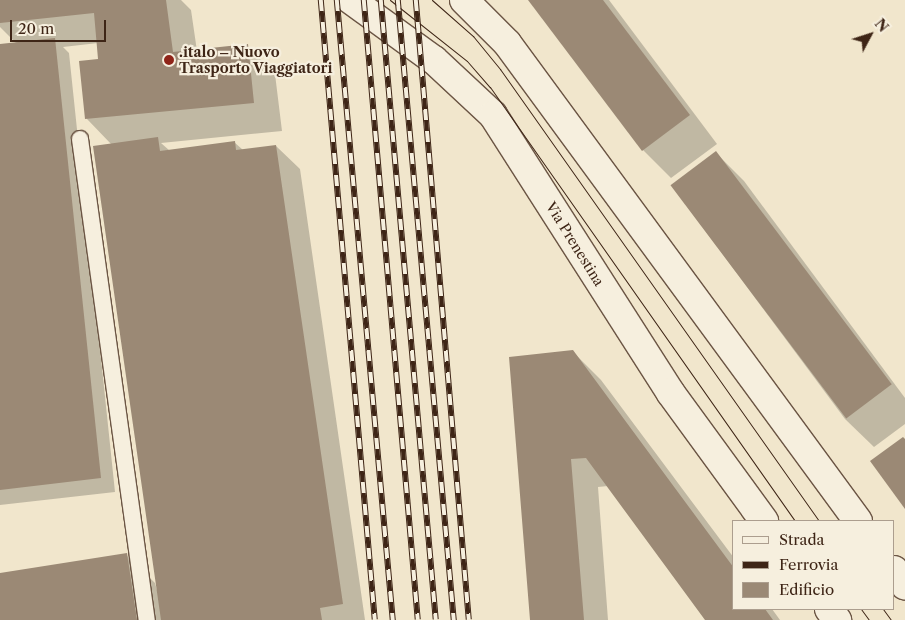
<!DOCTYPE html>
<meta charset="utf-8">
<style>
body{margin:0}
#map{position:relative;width:905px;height:620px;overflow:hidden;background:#f1e6cc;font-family:"Libre Caslon Text",serif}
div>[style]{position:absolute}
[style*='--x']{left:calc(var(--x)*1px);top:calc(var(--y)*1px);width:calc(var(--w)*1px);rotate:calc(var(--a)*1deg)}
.shadow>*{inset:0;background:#0003}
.building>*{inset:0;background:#9b8975;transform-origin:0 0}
.roads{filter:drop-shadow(1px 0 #6b5544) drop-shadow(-1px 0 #6b5544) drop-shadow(0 1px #6b5544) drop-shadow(0 -1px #6b5544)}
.service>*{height:16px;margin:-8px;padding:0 8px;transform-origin:8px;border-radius:8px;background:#f6efde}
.secondary>*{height:28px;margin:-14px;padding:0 14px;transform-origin:14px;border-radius:14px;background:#f6efde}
.tram>*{height:1px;margin:-0.5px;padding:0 0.5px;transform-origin:0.5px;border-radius:0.5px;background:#3e2516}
.rail>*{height:5.5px;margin-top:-2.75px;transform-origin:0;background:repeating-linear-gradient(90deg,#f6efde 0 11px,#3e2516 0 22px);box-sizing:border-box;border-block:1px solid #3e2516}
.dots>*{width:14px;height:14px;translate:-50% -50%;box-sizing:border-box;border:2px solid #f6efde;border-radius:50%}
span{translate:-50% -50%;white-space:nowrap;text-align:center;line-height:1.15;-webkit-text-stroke:4.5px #f6efde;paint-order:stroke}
.poi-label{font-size:14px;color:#3e2516;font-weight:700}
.left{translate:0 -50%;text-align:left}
.street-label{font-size:14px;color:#3e2516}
.legend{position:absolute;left:732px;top:520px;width:162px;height:90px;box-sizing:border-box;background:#f6efde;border:1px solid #ac9e8e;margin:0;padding:6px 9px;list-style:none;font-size:15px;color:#3e2516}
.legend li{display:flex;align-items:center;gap:10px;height:25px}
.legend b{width:25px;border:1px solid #ac9e8e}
.north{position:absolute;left:845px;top:10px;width:50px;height:50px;-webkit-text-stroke:4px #f6efde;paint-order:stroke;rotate:50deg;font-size:14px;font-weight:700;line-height:20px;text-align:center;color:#3e2516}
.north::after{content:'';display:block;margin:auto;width:18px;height:22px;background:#3e2516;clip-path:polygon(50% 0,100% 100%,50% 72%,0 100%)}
.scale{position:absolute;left:10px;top:20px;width:96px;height:22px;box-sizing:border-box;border:2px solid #3e2516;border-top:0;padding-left:6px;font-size:15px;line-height:18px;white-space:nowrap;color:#3e2516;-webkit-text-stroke:4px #f6efde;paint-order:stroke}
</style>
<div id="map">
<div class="shadow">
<div style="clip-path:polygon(0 0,181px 0,191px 10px,197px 51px,247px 46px,275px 74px,282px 131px,161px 143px,170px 151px,234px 142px,243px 150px,276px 146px,300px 169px,365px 620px,0 620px,0 574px,126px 555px,155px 583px,160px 601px,112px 145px,87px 119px,99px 60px,98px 43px,63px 47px,69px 53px,115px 492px,0 505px,0 45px,16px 43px,0 27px)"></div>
<div style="clip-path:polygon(530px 0,609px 0,717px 144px,671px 178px,643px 150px)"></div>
<div style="clip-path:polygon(716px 153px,744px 181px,905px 398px,905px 424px,874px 447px,845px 419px,672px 186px)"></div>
<div style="clip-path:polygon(573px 352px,601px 380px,734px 558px,734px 609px,772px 609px,780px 620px,706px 620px,608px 486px,598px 487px,608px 620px,532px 620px,511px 358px)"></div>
</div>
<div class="building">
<div style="clip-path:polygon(0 0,166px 0,173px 52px,248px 44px,254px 103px,85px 119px,79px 61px,98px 59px,94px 13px,0 23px)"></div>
<div style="clip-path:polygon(528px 0,603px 0,690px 115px,642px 151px)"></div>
<div style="clip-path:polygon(55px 38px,101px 478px,0 490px,0 44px)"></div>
<div style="clip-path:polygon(158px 137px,160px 151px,235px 141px,236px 150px,276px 145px,343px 604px,320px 608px,322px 620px,161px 620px,93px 146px)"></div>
<div style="left:716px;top:151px;width:292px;height:57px;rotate:53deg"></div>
<div style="clip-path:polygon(573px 350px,734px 568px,734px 609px,765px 609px,773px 620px,705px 620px,586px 458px,571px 459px,584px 620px,530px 620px,509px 357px)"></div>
<div style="clip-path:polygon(903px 437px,905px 439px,905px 509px,870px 461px)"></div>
<div style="clip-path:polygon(127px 553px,137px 620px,0 620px,0 573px)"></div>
</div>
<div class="roads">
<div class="service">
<div style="--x:80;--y:139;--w:486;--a:82.1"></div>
</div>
<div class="secondary">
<div style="--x:351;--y:0;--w:102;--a:35.9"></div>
<div style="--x:434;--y:60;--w:81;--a:43"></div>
<div style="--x:493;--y:115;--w:329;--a:57.4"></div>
<div style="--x:670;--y:392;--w:160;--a:53.9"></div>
<div style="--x:464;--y:0;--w:61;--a:45"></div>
<div style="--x:507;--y:43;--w:593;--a:53.71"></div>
<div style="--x:894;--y:570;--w:19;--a:55"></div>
<div style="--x:829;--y:609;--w:14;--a:54"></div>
</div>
</div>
<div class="tram">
<div style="--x:390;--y:0;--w:98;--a:38.4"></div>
<div style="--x:467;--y:61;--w:35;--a:49"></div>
<div style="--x:490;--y:87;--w:530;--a:54.9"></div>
<div style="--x:432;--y:0;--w:55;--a:41.3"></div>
<div style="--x:473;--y:36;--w:43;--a:50.7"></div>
<div style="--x:500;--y:69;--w:553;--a:54.79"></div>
<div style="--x:861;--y:609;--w:14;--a:54"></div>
<div style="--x:883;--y:609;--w:14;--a:54"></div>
</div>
<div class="rail">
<div style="--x:321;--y:0;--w:622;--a:85.02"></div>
<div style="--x:337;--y:0;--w:623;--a:84.84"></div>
<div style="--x:364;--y:0;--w:622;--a:85.02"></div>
<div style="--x:381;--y:0;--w:622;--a:84.93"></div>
<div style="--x:398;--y:0;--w:623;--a:84.84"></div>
<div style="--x:416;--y:0;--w:622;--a:85.11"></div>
</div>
<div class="dots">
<div style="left:169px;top:60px;background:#8f2418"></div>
</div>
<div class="poi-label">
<span class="left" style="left:179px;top:60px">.italo – Nuovo<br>Trasporto Viaggiatori</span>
</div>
<div class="street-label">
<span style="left:575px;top:244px;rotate:58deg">Via Prenestina</span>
</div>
<ul class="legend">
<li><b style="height:6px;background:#f6efde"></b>Strada</li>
<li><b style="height:6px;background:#3e2516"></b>Ferrovia</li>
<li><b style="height:14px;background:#9b8975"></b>Edificio</li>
</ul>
<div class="north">N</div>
<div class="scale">20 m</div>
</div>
